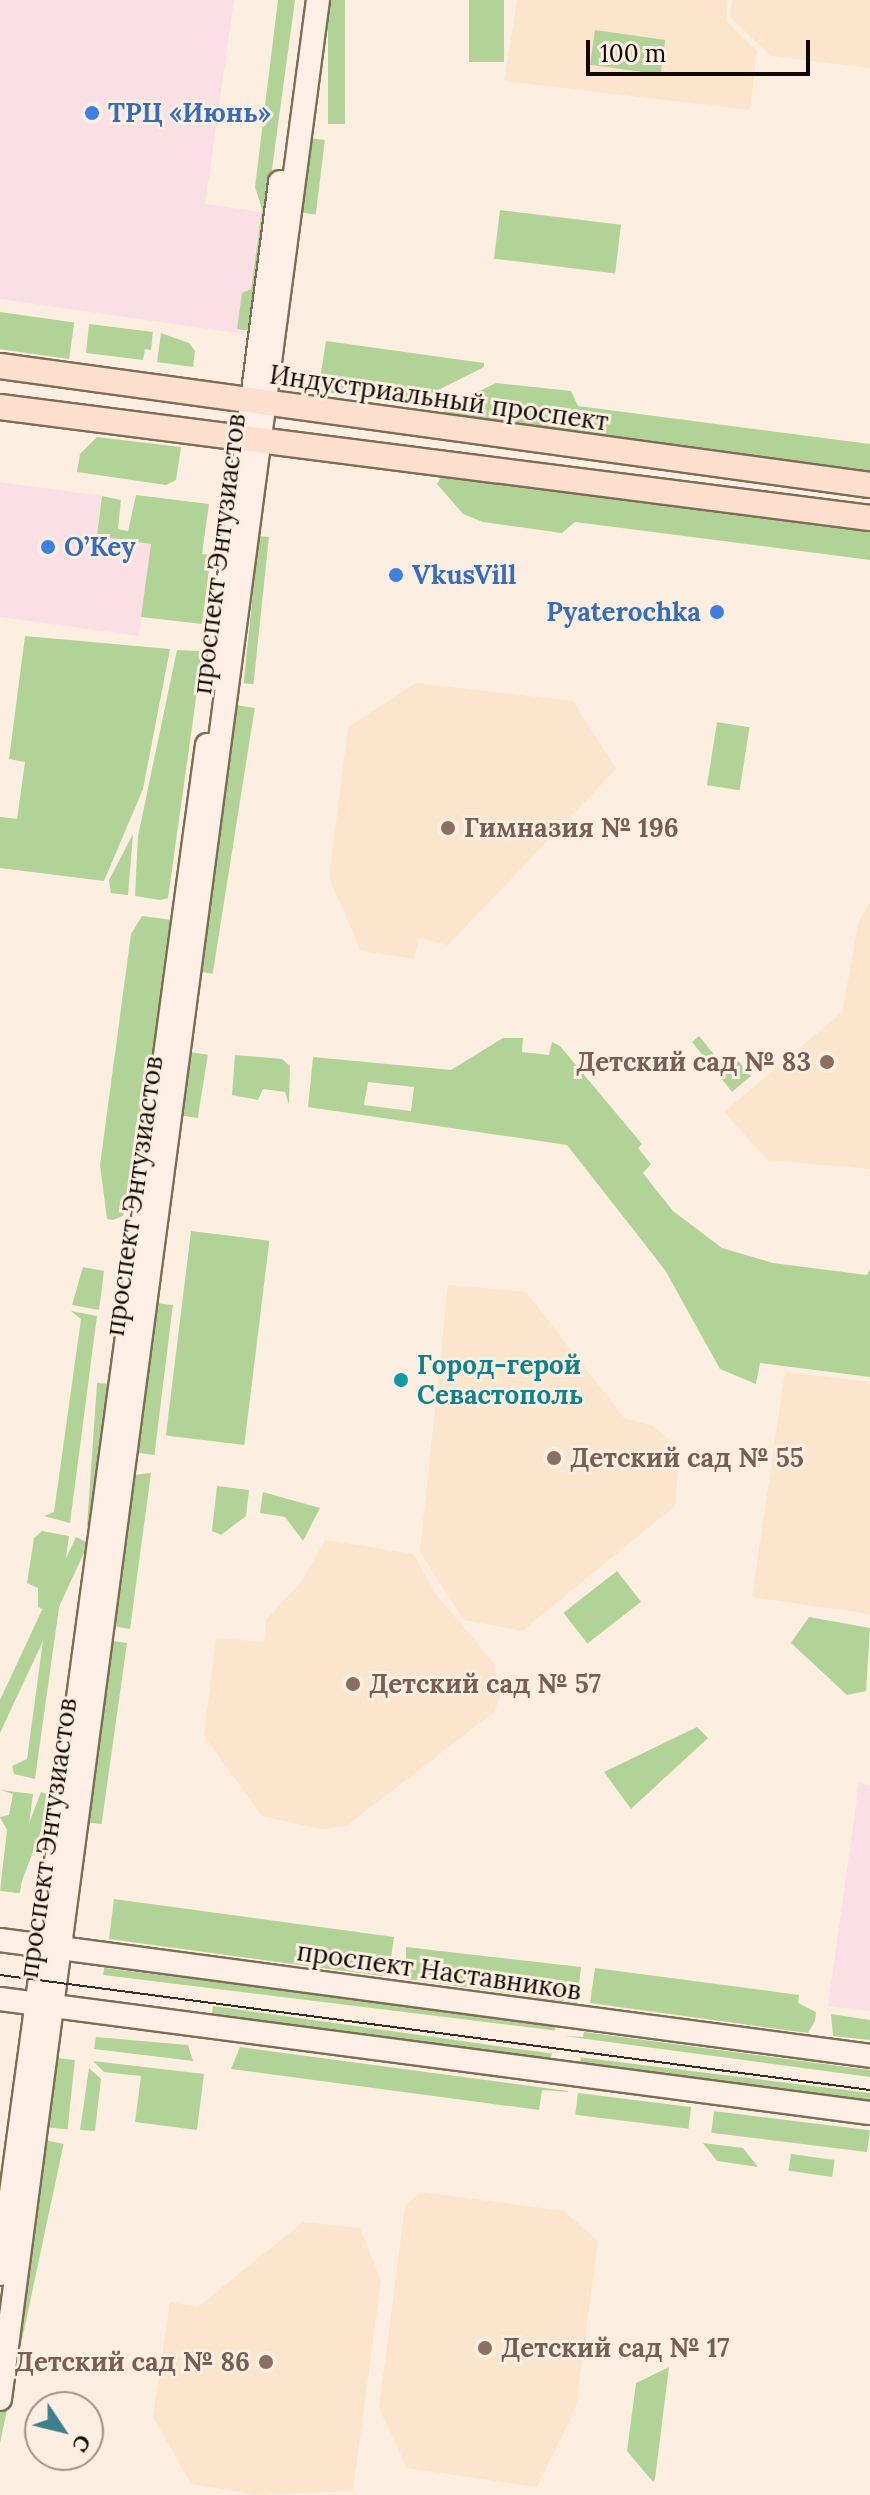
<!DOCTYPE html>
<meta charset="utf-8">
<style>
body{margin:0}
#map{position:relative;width:870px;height:2495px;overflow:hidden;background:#fcefe1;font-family:Lora,serif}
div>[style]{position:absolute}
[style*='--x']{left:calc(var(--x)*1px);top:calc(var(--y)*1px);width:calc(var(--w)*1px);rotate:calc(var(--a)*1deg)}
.commercial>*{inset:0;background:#fadfe5}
.built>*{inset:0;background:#fbe5cd}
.green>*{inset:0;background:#b2d397;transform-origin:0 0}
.roads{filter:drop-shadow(2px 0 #7f6c57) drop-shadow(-2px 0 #7f6c57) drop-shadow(0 2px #7f6c57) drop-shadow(0 -2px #7f6c57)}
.secondary>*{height:22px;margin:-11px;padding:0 11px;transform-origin:11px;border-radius:11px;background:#feefe7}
.primary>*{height:24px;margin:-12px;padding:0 12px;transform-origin:12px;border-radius:12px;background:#fddfce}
.tram>*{height:2px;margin:-1px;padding:0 1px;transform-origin:1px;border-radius:1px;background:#362e27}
.dots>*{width:22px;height:22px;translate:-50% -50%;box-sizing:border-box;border:4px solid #fcefe1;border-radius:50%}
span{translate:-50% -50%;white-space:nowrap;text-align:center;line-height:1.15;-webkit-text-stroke:6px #fcefe1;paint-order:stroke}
.shop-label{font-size:26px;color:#366cbe;font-weight:700}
.left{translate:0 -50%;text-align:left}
.right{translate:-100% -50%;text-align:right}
.street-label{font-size:26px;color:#110a04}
.education-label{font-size:26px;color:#785e54;font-weight:700}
.culture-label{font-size:26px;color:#0d838f;font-weight:700}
.north{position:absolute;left:24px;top:2391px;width:80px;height:80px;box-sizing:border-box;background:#fcefe1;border:2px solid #9e9389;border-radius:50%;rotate:125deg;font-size:22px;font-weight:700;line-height:32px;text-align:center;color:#110a04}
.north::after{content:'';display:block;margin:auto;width:28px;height:36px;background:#3c808f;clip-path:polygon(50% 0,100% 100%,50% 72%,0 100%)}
.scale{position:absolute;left:586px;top:40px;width:224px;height:36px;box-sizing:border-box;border:4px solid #110a04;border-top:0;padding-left:10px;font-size:24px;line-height:28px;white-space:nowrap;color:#110a04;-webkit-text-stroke:6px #fcefe1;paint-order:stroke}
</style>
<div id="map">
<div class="commercial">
<div style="clip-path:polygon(0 0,234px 0,205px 204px,261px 212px,244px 334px,0 299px)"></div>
<div style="clip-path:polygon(0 482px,102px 496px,97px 536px,152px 543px,139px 636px,0 617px)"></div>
<div style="clip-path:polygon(859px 1783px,870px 1785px,870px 2011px,828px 2006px)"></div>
</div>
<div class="built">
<div style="clip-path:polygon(517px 0,728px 0,726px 20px,757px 51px,750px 110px,504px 81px)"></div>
<div style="clip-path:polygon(732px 0,870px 0,870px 68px,771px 56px,730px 17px)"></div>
<div style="clip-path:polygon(416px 683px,573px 701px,616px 769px,448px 945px,420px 938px,414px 959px,361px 951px,329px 878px,348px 727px)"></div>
<div style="clip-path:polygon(870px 903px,870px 1169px,768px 1160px,724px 1112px,842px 1012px,859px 921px)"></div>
<div style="clip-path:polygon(448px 1285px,526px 1292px,624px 1418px,653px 1426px,680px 1449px,675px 1506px,522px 1631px,464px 1620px,420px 1552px)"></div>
<div style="clip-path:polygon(785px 1372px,870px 1382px,870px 1614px,752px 1597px)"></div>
<div style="clip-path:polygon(325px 1540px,414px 1554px,435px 1593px,494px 1663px,500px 1697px,494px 1712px,346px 1826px,321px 1829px,262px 1816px,204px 1736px,216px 1638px,264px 1642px,266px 1620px,303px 1580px)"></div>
<div style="clip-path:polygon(421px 2192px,564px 2211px,598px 2241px,576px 2407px,537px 2487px,407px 2468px,379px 2408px,405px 2206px)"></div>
<div style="clip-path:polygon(303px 2222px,360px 2228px,381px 2280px,353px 2491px,258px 2495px,191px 2484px,153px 2417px,170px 2302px,198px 2307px)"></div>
</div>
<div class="green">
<div style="clip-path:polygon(278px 0,295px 0,250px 331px,237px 329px,242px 293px,251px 289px,262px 209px,255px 187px)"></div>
<div style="left:328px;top:0;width:17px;height:124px"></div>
<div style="left:469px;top:0;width:35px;height:62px"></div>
<div style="left:595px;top:30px;width:71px;height:35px;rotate:8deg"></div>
<div style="left:309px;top:138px;width:16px;height:75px;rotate:7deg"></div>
<div style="left:500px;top:210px;width:122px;height:49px;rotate:7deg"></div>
<div style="left:0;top:312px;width:75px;height:37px;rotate:8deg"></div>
<div style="clip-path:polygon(89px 324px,153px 332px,151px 350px,145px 349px,143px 360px,86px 353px)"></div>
<div style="clip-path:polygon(161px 333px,189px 343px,195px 351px,193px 367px,157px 362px)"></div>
<div style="clip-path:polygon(326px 341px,484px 363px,484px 367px,412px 403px,318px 391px)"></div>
<div style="clip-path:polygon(496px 383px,571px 391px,578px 406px,870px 444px,870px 473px,443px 415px,446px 407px)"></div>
<div style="clip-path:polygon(97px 437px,181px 447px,176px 480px,166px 485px,77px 472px,80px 454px)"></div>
<div style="clip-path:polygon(443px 474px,870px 530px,870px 560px,575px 522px,562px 533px,483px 522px,463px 514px,437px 484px)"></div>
<div style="clip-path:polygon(136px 495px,209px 504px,202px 554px,211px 555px,202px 624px,141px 617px,151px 544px,97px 536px,102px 496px,121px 500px,118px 529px,128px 531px)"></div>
<div style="left:259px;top:536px;width:10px;height:148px;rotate:6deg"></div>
<div style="clip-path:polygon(25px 636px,170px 649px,143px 789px,104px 881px,0 868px,0 817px,17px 819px,25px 762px,9px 759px)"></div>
<div style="clip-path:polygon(177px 650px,199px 651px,201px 663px,168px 898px,160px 900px,135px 896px,138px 836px)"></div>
<div style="left:236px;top:705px;width:19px;height:269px;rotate:9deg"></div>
<div style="left:717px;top:722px;width:33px;height:64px;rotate:9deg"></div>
<div style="clip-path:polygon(133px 834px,128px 895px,111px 893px,109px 880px)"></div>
<div style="clip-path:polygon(142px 916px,172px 920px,136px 1197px,129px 1196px,123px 1216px,113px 1220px,107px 1219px,100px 1165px,131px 934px)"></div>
<div style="clip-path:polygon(699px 1036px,725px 1068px,737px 1059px,751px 1076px,732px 1092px,692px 1042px)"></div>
<div style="clip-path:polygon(evenodd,503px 1038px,523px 1038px,522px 1052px,549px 1055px,552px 1042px,560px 1046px,642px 1144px,638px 1148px,651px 1164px,643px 1173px,653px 1186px,673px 1211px,722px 1248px,773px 1263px,867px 1275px,870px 1269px,870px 1377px,760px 1363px,756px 1384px,720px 1369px,665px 1270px,567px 1145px,308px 1107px,313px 1057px,451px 1070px,503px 1038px,368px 1082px,414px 1087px,411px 1111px,364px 1105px,368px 1082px)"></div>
<div style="left:190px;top:1052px;width:18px;height:64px;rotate:9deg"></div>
<div style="clip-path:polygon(235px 1055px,282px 1059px,290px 1066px,289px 1105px,285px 1092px,263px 1089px,258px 1100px,232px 1095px)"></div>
<div style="left:191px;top:1231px;width:79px;height:206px;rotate:7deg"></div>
<div style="clip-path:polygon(83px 1267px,104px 1271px,99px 1310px,72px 1305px)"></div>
<div style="left:156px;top:1303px;width:17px;height:151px;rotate:7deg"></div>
<div style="clip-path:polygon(71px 1311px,97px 1316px,70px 1523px,44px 1516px,54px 1512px,81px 1319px)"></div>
<div style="left:97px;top:1383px;width:14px;height:143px;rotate:4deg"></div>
<div style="clip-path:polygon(151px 1473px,130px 1629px,118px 1627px,113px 1623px,133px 1475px)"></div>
<div style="clip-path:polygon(217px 1486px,249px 1490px,246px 1516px,221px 1535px,212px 1531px)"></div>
<div style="clip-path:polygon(263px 1492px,320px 1508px,303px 1541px,285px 1517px,260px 1513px)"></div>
<div style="clip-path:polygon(42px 1531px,69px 1536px,35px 1779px,14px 1774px,12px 1766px,27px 1759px,47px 1611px,38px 1607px,38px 1588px,27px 1583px,34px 1538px)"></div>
<div style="left:76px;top:1537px;width:14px;height:245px;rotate:25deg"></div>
<div style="left:617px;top:1571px;width:39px;height:68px;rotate:52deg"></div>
<div style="clip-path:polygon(809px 1617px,870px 1628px,866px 1691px,847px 1695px,791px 1643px)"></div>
<div style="left:127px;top:1643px;width:183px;height:16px;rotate:98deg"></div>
<div style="clip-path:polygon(697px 1727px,708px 1738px,631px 1809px,604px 1772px)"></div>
<div style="clip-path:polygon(0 1790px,33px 1794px,20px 1893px,0 1891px,7px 1830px,0 1817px,9px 1815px,13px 1794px)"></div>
<div style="left:41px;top:1792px;width:14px;height:103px;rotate:21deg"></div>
<div style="clip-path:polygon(114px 1899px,394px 1937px,390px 1964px,382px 1976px,109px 1939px)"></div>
<div style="clip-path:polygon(406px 1947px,581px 1967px,577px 2003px,406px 1979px)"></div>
<div style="left:104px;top:1968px;width:455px;height:7px;rotate:7deg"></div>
<div style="clip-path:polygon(595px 1968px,799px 1995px,798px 2003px,816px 2012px,815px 2021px,808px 2033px,590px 2003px)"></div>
<div style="left:213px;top:2006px;width:342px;height:8px;rotate:8deg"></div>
<div style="clip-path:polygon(831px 2014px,870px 2020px,870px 2040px,833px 2036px)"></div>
<div style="clip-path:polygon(584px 2032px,870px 2070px,870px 2077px,564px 2036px,583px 2037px)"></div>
<div style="clip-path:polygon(96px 2037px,188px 2045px,193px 2061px,94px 2049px)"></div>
<div style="clip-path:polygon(240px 2047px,568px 2091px,568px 2092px,542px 2090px,539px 2110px,231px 2069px)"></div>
<div style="clip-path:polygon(562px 2055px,870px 2093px,870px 2101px,580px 2063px,581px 2057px)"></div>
<div style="left:56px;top:2058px;width:19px;height:70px;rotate:6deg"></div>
<div style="clip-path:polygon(93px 2061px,204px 2074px,197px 2130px,135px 2122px,141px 2076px,104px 2072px)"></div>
<div style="clip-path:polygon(89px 2068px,101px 2079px,95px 2131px,80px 2130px)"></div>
<div style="left:578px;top:2093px;width:114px;height:22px;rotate:7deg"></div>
<div style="left:714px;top:2111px;width:157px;height:22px;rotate:7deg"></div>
<div style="left:45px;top:2140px;width:19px;height:358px;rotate:12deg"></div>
<div style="clip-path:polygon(703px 2143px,743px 2148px,758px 2167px,717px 2161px)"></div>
<div style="left:791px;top:2154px;width:44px;height:17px;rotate:8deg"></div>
<div style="clip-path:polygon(669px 2367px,655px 2479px,653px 2482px,627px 2451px,636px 2383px)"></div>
</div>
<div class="roads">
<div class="secondary">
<div style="--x:216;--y:679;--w:501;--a:-82.66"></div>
<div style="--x:0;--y:1940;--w:878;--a:7.59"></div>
<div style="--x:0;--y:1999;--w:877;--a:7.47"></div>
<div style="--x:0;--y:2274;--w:1543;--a:-82.29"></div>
<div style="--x:0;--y:2399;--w:2420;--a:-82.45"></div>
</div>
<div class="primary">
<div style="--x:0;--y:366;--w:878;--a:7.79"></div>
<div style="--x:0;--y:407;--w:877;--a:7.27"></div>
</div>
</div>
<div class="tram">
<div style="--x:0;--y:1975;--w:878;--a:7.53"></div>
</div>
<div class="dots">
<div style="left:92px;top:113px;background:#3f7fe0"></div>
<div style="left:48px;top:547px;background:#3f7fe0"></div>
<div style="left:396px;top:575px;background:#3f7fe0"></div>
<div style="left:717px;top:612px;background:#3f7fe0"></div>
<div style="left:448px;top:828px;background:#8d6e63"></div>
<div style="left:827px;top:1062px;background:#8d6e63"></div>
<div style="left:401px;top:1380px;background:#0f9aa8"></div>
<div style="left:554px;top:1458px;background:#8d6e63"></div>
<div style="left:353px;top:1684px;background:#8d6e63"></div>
<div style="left:485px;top:2348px;background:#8d6e63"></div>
<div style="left:266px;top:2362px;background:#8d6e63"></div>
</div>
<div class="shop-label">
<span class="left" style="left:108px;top:113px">ТРЦ «Июнь»</span>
<span class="left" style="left:64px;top:547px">O’Key</span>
<span class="left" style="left:412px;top:575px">VkusVill</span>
<span class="right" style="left:701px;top:612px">Pyaterochka</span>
</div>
<div class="street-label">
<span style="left:439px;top:398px;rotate:8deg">Индустриальный проспект</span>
<span style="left:219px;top:554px;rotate:-83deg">проспект Энтузиастов</span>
<span style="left:134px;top:1196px;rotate:-82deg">проспект Энтузиастов</span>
<span style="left:48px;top:1838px;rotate:-82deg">проспект Энтузиастов</span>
<span style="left:439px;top:1971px;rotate:8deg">проспект Наставников</span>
</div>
<div class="education-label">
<span class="left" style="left:464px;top:828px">Гимназия № 196</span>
<span class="right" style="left:811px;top:1062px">Детский сад № 83</span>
<span class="left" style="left:570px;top:1458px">Детский сад № 55</span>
<span class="left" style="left:369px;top:1684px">Детский сад № 57</span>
<span class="left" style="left:501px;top:2348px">Детский сад № 17</span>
<span class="right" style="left:250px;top:2362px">Детский сад № 86</span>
</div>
<div class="culture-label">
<span class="left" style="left:417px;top:1380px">Город-герой<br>Севастополь</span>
</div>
<div class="north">С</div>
<div class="scale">100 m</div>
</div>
